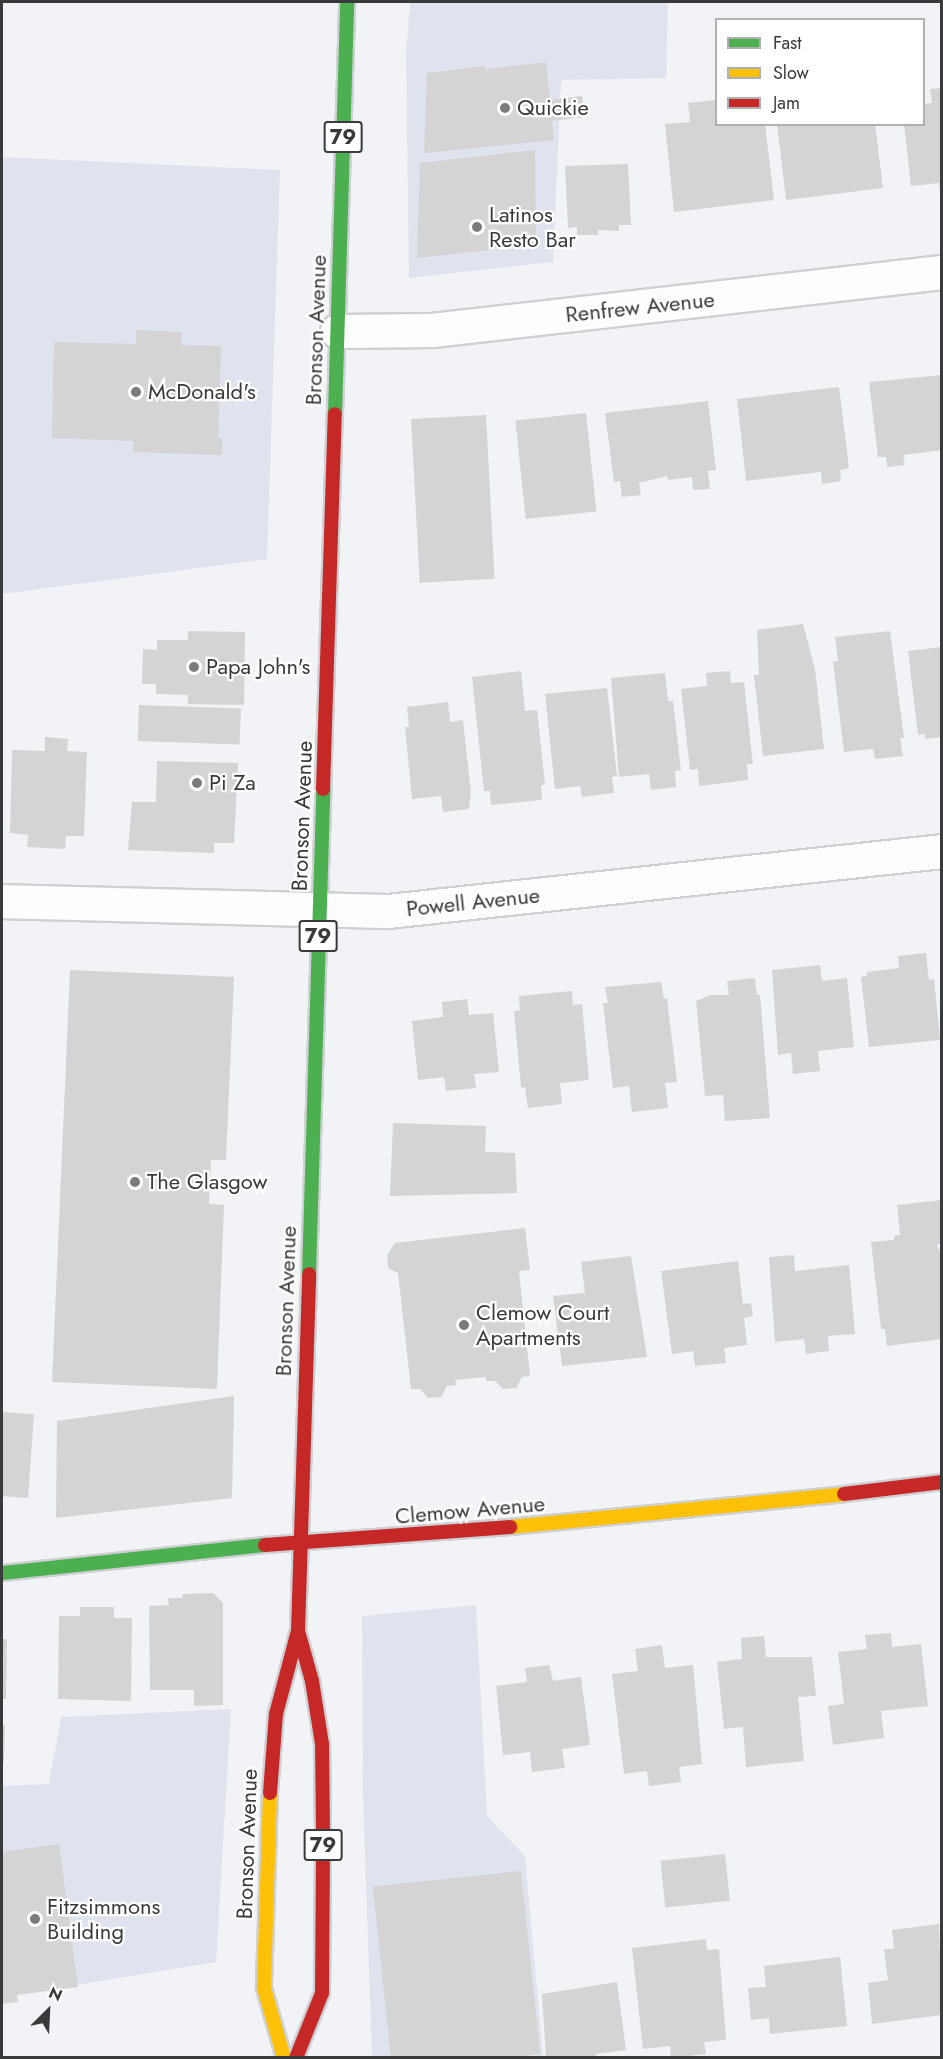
<!DOCTYPE html>
<style>
body{margin:0}
#map{position:relative;width:943px;height:2059px;overflow:hidden;background:#f1f3f7;font-family:Jost,sans-serif}
div>[style]{position:absolute}
[style*='--x']{left:calc(var(--x)*1px);top:calc(var(--y)*1px);width:calc(var(--w)*1px);rotate:calc(var(--a)*1deg)}
.built>*{inset:0;background:#dfe3ed}
.building>*{inset:0;background:#d4d4d5;transform-origin:0 0}
.roads{filter:drop-shadow(2px 0 #cfd0d4) drop-shadow(-2px 0 #cfd0d4) drop-shadow(0 2px #cfd0d4) drop-shadow(0 -2px #cfd0d4)}
.street>*{height:33px;margin:-16.5px;padding:0 16.5px;transform-origin:16.5px;border-radius:16.5px;background:#fdfdfe}
.fast>*{height:14px;margin:-7px;padding:0 7px;transform-origin:7px;border-radius:7px;background:#4caf50}
.slow>*{height:14px;margin:-7px;padding:0 7px;transform-origin:7px;border-radius:7px;background:#ffc107}
.jam>*{height:14px;margin:-7px;padding:0 7px;transform-origin:7px;border-radius:7px;background:#c62828}
.dots>*{width:16px;height:16px;translate:-50% -50%;box-sizing:border-box;border:3px solid #fff;border-radius:50%}
span{translate:-50% -50%;white-space:nowrap;text-align:center;line-height:1.15;-webkit-text-stroke:4.5px #fff;paint-order:stroke}
.shield-label span{padding:2px 4px;background:#fff;border:2px solid;border-radius:4px;-webkit-text-stroke-width:0}
.shield-label{font-size:21px;color:#383a3c;font-weight:700}
.poi-label{font-size:22px;color:#383a3c}
.left{translate:0 -50%;text-align:left}
.street-label{font-size:22px;color:#383a3c}
.frame{position:absolute;inset:0;border:3px solid #383a3c;pointer-events:none}
.legend{position:absolute;left:715px;top:18px;width:210px;height:108px;box-sizing:border-box;background:#fff;border:2px solid #afb0b1;margin:0;padding:8px 10px;list-style:none;font-size:18px;color:#383a3c}
.legend li{display:flex;align-items:center;gap:12px;height:30px}
.legend b{width:30px;border:2px solid #afb0b1}
.north{position:absolute;left:18px;top:1981px;width:60px;height:60px;-webkit-text-stroke:4px #fff;paint-order:stroke;rotate:24deg;font-size:16px;font-weight:700;line-height:24px;text-align:center;color:#383a3c}
.north::after{content:'';display:block;margin:auto;width:21px;height:27px;background:#383a3c;clip-path:polygon(50% 0,100% 100%,50% 72%,0 100%)}
</style>
<div id="map">
<div class="built">
<div style="clip-path:polygon(410px 2px,668px 2px,666px 78px,561px 80px,553px 262px,409px 278px,406px 54px)"></div>
<div style="clip-path:polygon(2px 157px,280px 170px,267px 559px,2px 594px)"></div>
<div style="clip-path:polygon(476px 1605px,487px 1816px,525px 1856px,543px 2057px,372px 2057px,363px 1797px,362px 1616px)"></div>
<div style="clip-path:polygon(231px 1709px,216px 1962px,2px 1997px,2px 1786px,49px 1784px,61px 1717px)"></div>
</div>
<div class="building">
<div style="clip-path:polygon(546px 62px,550px 100px,582px 96px,585px 117px,552px 121px,554px 140px,424px 153px,427px 73px,485px 66px,487px 77px,487px 69px)"></div>
<div style="clip-path:polygon(942px 88px,942px 192px,940px 192px,939px 183px,911px 186px,904px 124px,924px 124px,924px 104px,932px 103px,930px 89px)"></div>
<div style="clip-path:polygon(716px 100px,716px 124px,765px 124px,774px 200px,674px 212px,665px 124px,690px 122px,688px 103px)"></div>
<div style="clip-path:polygon(777px 124px,875px 124px,883px 188px,786px 200px)"></div>
<div style="clip-path:polygon(535px 150px,536px 245px,417px 258px,420px 163px)"></div>
<div style="clip-path:polygon(628px 164px,631px 225px,619px 225px,619px 231px,598px 230px,598px 235px,577px 235px,577px 227px,568px 228px,565px 166px)"></div>
<div style="clip-path:polygon(136px 330px,182px 332px,181px 345px,221px 346px,218px 438px,222px 438px,222px 455px,133px 452px,133px 441px,52px 438px,54px 342px,136px 344px)"></div>
<div style="clip-path:polygon(942px 375px,942px 450px,903px 455px,905px 465px,887px 467px,886px 457px,878px 457px,869px 382px)"></div>
<div style="clip-path:polygon(839px 387px,849px 468px,840px 470px,841px 481px,822px 484px,821px 472px,746px 481px,737px 399px)"></div>
<div style="clip-path:polygon(708px 401px,716px 470px,708px 471px,710px 489px,693px 490px,692px 477px,668px 480px,667px 476px,639px 483px,641px 495px,622px 497px,620px 481px,614px 482px,605px 413px)"></div>
<div style="left:586px;top:413px;width:99px;height:71px;rotate:84deg"></div>
<div style="left:486px;top:415px;width:164px;height:75px;rotate:87deg"></div>
<div style="clip-path:polygon(803px 624px,815px 669px,824px 749px,763px 756px,754px 675px,759px 675px,757px 630px)"></div>
<div style="clip-path:polygon(188px 631px,245px 632px,244px 705px,188px 704px,188px 695px,156px 694px,156px 684px,142px 684px,143px 649px,157px 650px,157px 640px,188px 640px)"></div>
<div style="clip-path:polygon(890px 631px,904px 738px,900px 738px,903px 756px,875px 759px,873px 749px,844px 752px,833px 662px,838px 661px,835px 637px)"></div>
<div style="clip-path:polygon(942px 647px,942px 737px,925px 739px,925px 734px,918px 735px,908px 651px)"></div>
<div style="clip-path:polygon(521px 671px,525px 711px,537px 710px,545px 785px,541px 785px,542px 800px,491px 805px,490px 791px,484px 791px,472px 677px)"></div>
<div style="clip-path:polygon(730px 671px,731px 683px,744px 682px,753px 764px,747px 764px,748px 780px,699px 786px,698px 769px,690px 770px,681px 689px,707px 686px,706px 673px)"></div>
<div style="clip-path:polygon(665px 673px,668px 701px,673px 701px,681px 770px,675px 771px,676px 787px,651px 790px,649px 774px,619px 777px,611px 678px)"></div>
<div style="clip-path:polygon(607px 688px,617px 776px,612px 777px,614px 793px,582px 797px,580px 786px,555px 789px,545px 694px)"></div>
<div style="clip-path:polygon(448px 702px,450px 722px,463px 720px,471px 793px,469px 809px,443px 812px,441px 796px,412px 799px,405px 727px,409px 727px,407px 707px)"></div>
<div style="left:139px;top:705px;width:102px;height:36px;rotate:2deg"></div>
<div style="clip-path:polygon(45px 737px,68px 739px,67px 751px,87px 752px,84px 836px,66px 836px,65px 849px,27px 847px,28px 835px,10px 833px,12px 750px,45px 751px)"></div>
<div style="clip-path:polygon(157px 761px,238px 763px,234px 843px,214px 843px,214px 853px,128px 850px,132px 802px,156px 802px)"></div>
<div style="clip-path:polygon(926px 953px,929px 980px,934px 979px,940px 1040px,869px 1047px,861px 977px,867px 976px,867px 972px,899px 968px,898px 956px)"></div>
<div style="clip-path:polygon(820px 965px,822px 981px,847px 978px,854px 1047px,818px 1051px,820px 1071px,793px 1074px,791px 1053px,778px 1055px,772px 970px)"></div>
<div style="clip-path:polygon(70px 970px,234px 977px,226px 1160px,211px 1160px,209px 1204px,224px 1205px,217px 1389px,52px 1382px)"></div>
<div style="clip-path:polygon(755px 978px,757px 995px,760px 995px,770px 1118px,725px 1121px,723px 1095px,705px 1096px,696px 1001px,711px 995px,729px 995px,727px 981px)"></div>
<div style="clip-path:polygon(661px 982px,664px 999px,667px 998px,677px 1082px,665px 1083px,668px 1108px,632px 1112px,629px 1086px,613px 1088px,603px 1003px,608px 1003px,605px 987px)"></div>
<div style="clip-path:polygon(572px 991px,573px 1005px,582px 1004px,589px 1080px,560px 1083px,562px 1104px,528px 1108px,525px 1087px,521px 1088px,514px 1011px,520px 1010px,519px 996px)"></div>
<div style="clip-path:polygon(467px 999px,469px 1015px,493px 1013px,499px 1072px,474px 1074px,476px 1088px,446px 1091px,444px 1077px,418px 1080px,412px 1021px,443px 1017px,442px 1002px)"></div>
<div style="clip-path:polygon(393px 1123px,486px 1126px,485px 1152px,515px 1153px,517px 1193px,390px 1196px)"></div>
<div style="clip-path:polygon(942px 1200px,942px 1244px,937px 1244px,942px 1258px,942px 1339px,887px 1346px,885px 1329px,881px 1329px,871px 1242px,894px 1240px,894px 1236px,900px 1235px,897px 1205px)"></div>
<div style="clip-path:polygon(525px 1228px,530px 1270px,519px 1271px,530px 1376px,522px 1377px,516px 1388px,503px 1389px,495px 1381px,486px 1381px,486px 1377px,455px 1380px,456px 1385px,447px 1386px,441px 1397px,428px 1398px,420px 1389px,411px 1389px,398px 1273px,388px 1268px,387px 1255px,395px 1243px)"></div>
<div style="clip-path:polygon(794px 1255px,795px 1271px,849px 1265px,855px 1334px,828px 1336px,829px 1351px,806px 1354px,804px 1339px,775px 1342px,769px 1257px)"></div>
<div style="clip-path:polygon(631px 1256px,647px 1357px,562px 1366px,553px 1296px,585px 1293px,581px 1262px)"></div>
<div style="clip-path:polygon(738px 1261px,743px 1304px,751px 1303px,753px 1316px,744px 1318px,747px 1345px,724px 1348px,726px 1363px,695px 1366px,693px 1351px,672px 1354px,661px 1271px)"></div>
<div style="clip-path:polygon(234px 1396px,232px 1498px,56px 1518px,57px 1421px)"></div>
<div style="left:2px;top:1412px;width:32px;height:84px;rotate:4deg"></div>
<div style="clip-path:polygon(213px 1593px,223px 1603px,223px 1705px,194px 1706px,194px 1690px,150px 1690px,149px 1606px,169px 1605px,168px 1598px,182px 1598px,183px 1594px)"></div>
<div style="clip-path:polygon(80px 1607px,114px 1607px,114px 1618px,132px 1618px,131px 1701px,58px 1699px,59px 1616px,80px 1616px)"></div>
<div style="clip-path:polygon(891px 1633px,892px 1647px,921px 1644px,928px 1706px,881px 1711px,884px 1738px,833px 1745px,828px 1706px,844px 1704px,838px 1652px,867px 1649px,865px 1635px)"></div>
<div style="clip-path:polygon(764px 1636px,766px 1657px,812px 1657px,816px 1696px,798px 1697px,804px 1761px,746px 1767px,743px 1727px,724px 1729px,717px 1662px,742px 1659px,741px 1638px)"></div>
<div style="clip-path:polygon(2px 1639px,7px 1639px,6px 1699px,2px 1699px)"></div>
<div style="clip-path:polygon(662px 1645px,665px 1668px,693px 1665px,702px 1764px,679px 1767px,681px 1782px,649px 1786px,647px 1771px,624px 1774px,612px 1674px,638px 1671px,635px 1649px)"></div>
<div style="clip-path:polygon(549px 1665px,553px 1681px,581px 1677px,590px 1745px,562px 1749px,565px 1768px,532px 1772px,530px 1752px,503px 1755px,496px 1686px,527px 1682px,525px 1668px)"></div>
<div style="clip-path:polygon(2px 1725px,5px 1725px,4px 1762px,2px 1761px)"></div>
<div style="clip-path:polygon(59px 1844px,78px 1987px,17px 1995px,18px 2002px,2px 2004px,2px 1852px)"></div>
<div style="left:725px;top:1854px;width:47px;height:65px;rotate:84deg"></div>
<div style="left:521px;top:1871px;width:184px;height:149px;rotate:84deg"></div>
<div style="clip-path:polygon(939px 1924px,942px 2015px,872px 2024px,868px 1983px,888px 1980px,884px 1949px,894px 1949px,892px 1930px)"></div>
<div style="clip-path:polygon(706px 1939px,707px 1950px,719px 1949px,726px 2040px,704px 2042px,706px 2054px,671px 2058px,670px 2046px,643px 2049px,632px 1948px)"></div>
<div style="clip-path:polygon(840px 1957px,847px 2026px,770px 2034px,769px 2018px,751px 2020px,748px 1988px,766px 1987px,764px 1966px)"></div>
<div style="clip-path:polygon(617px 1982px,626px 2050px,596px 2054px,596px 2058px,546px 2058px,542px 1994px)"></div>
</div>
<div class="roads">
<div class="street">
<div style="--x:337;--y:331;--w:95;--a:-0.6"></div>
<div style="--x:432;--y:330;--w:513;--a:-6.49"></div>
<div style="--x:2;--y:901;--w:386;--a:1.5"></div>
<div style="--x:388;--y:911;--w:557;--a:-6.18"></div>
</div>
<div class="fast">
<div style="--x:335;--y:414;--w:412;--a:-88.3"></div>
<div style="--x:309;--y:1274;--w:485;--a:-88.3"></div>
<div style="--x:2;--y:1573;--w:264;--a:-6.1"></div>
</div>
<div class="slow">
<div style="--x:510;--y:1527;--w:336;--a:-5.6"></div>
<div style="--x:270;--y:1793;--w:195;--a:91.8"></div>
<div style="--x:264;--y:1988;--w:73;--a:74.1"></div>
</div>
<div class="jam">
<div style="--x:323;--y:789;--w:375;--a:-88.2"></div>
<div style="--x:844;--y:1494;--w:99;--a:-7"></div>
<div style="--x:265;--y:1545;--w:246;--a:-4.2"></div>
<div style="--x:270;--y:1793;--w:79;--a:-85.7"></div>
<div style="--x:276;--y:1714;--w:86;--a:-75.2"></div>
<div style="--x:298;--y:1631;--w:357;--a:-88.2"></div>
<div style="--x:296;--y:2058;--w:70;--a:-68.2"></div>
<div style="--x:322;--y:1993;--w:159;--a:-89.6"></div>
<div style="--x:323;--y:1834;--w:90;--a:-90.6"></div>
<div style="--x:322;--y:1744;--w:64;--a:-99"></div>
<div style="--x:312;--y:1681;--w:52;--a:-105.6"></div>
</div>
</div>
<div class="dots">
<div style="left:505px;top:108px;background:#797b7d"></div>
<div style="left:477px;top:227px;background:#797b7d"></div>
<div style="left:136px;top:392px;background:#797b7d"></div>
<div style="left:194px;top:667px;background:#797b7d"></div>
<div style="left:197px;top:783px;background:#797b7d"></div>
<div style="left:135px;top:1182px;background:#797b7d"></div>
<div style="left:464px;top:1325px;background:#797b7d"></div>
<div style="left:35px;top:1919px;background:#797b7d"></div>
</div>
<div class="shield-label">
<span style="left:343px;top:137px">79</span>
<span style="left:318px;top:936px">79</span>
<span style="left:323px;top:1845px">79</span>
</div>
<div class="poi-label">
<span class="left" style="left:517px;top:108px">Quickie</span>
<span class="left" style="left:489px;top:227px">Latinos<br>Resto Bar</span>
<span class="left" style="left:148px;top:392px">McDonald's</span>
<span class="left" style="left:206px;top:667px">Papa John's</span>
<span class="left" style="left:209px;top:783px">Pi Za</span>
<span class="left" style="left:147px;top:1182px">The Glasgow</span>
<span class="left" style="left:476px;top:1325px">Clemow Court<br>Apartments</span>
<span class="left" style="left:47px;top:1919px">Fitzsimmons<br>Building</span>
</div>
<div class="street-label">
<span style="left:640px;top:307px;rotate:-6deg">Renfrew Avenue</span>
<span style="left:316px;top:330px;rotate:-88deg">Bronson Avenue</span>
<span style="left:302px;top:816px;rotate:-88deg">Bronson Avenue</span>
<span style="left:473px;top:902px;rotate:-6deg">Powell Avenue</span>
<span style="left:286px;top:1301px;rotate:-88deg">Bronson Avenue</span>
<span style="left:470px;top:1510px;rotate:-5deg">Clemow Avenue</span>
<span style="left:247px;top:1844px;rotate:-88deg">Bronson Avenue</span>
</div>
<div class="frame"></div>
<ul class="legend">
<li><b style="height:8px;background:#4caf50"></b>Fast</li>
<li><b style="height:8px;background:#ffc107"></b>Slow</li>
<li><b style="height:8px;background:#c62828"></b>Jam</li>
</ul>
<div class="north">N</div>
</div>
